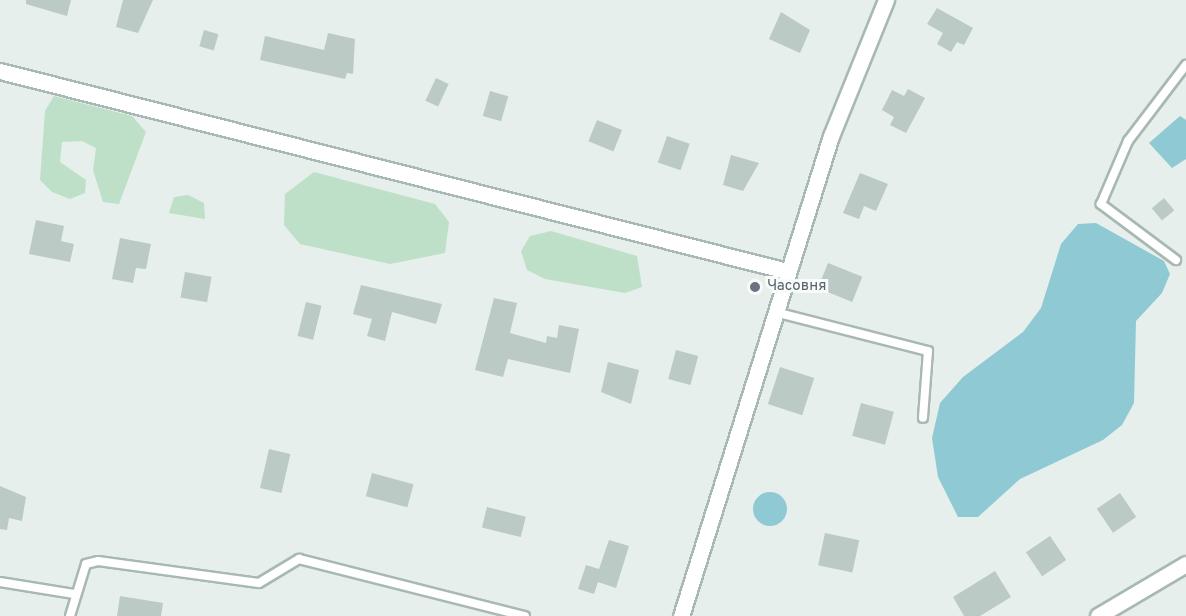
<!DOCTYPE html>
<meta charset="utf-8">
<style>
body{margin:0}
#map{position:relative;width:1186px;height:616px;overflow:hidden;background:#e6efeb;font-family:Overpass,sans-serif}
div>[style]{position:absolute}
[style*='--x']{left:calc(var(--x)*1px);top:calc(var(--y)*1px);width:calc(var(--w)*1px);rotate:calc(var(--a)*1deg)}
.green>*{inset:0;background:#bfe0c8}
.water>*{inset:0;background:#8ec9d4}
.round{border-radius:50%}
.building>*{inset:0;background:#bbcac4;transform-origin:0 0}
.roads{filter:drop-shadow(2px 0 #a8b8b2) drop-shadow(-2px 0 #a8b8b2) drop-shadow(0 2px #a8b8b2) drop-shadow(0 -2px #a8b8b2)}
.lane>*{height:8px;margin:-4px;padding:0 4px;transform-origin:4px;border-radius:4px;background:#fff}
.street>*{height:15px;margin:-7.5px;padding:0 7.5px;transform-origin:7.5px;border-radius:7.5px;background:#fff}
.dots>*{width:16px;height:16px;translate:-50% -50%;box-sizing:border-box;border:3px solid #f7fbf9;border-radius:50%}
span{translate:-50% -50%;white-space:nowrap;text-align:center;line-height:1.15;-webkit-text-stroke:6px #f7fbf9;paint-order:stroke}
.worship-label{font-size:15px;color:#5b616d}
.left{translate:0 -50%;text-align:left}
</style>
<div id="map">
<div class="green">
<div style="clip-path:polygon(54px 96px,132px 116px,146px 132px,119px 204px,103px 202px,93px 170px,96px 148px,82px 141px,62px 142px,60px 162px,86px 180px,85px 193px,70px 199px,52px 192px,40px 180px,45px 111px)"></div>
<div style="clip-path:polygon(314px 172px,435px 204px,449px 222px,445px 253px,390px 264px,300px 244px,284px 225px,285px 194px)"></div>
<div style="clip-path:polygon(188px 195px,204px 203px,205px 219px,169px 213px,174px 197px)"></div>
<div style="clip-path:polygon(551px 231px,637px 256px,642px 287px,625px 293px,545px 279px,527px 270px,521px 251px,530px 236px)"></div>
</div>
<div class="water">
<div style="clip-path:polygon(1180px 116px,1186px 120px,1186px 159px,1172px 168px,1149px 143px)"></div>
<div style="clip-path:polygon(1096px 223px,1164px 261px,1170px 274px,1162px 293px,1136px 321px,1134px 403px,1122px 425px,1103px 440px,1020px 479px,978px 517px,958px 517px,938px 477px,932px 438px,940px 403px,963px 377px,1023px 332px,1041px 308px,1061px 244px,1078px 224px)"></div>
<div class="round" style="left:753px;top:492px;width:34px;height:34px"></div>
</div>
<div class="building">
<div style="clip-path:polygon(26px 0,71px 0,67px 16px,26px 4px)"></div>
<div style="clip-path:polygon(123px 0,153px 0,138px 33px,116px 27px)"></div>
<div style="clip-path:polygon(937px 8px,973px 28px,964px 45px,957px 42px,951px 52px,937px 44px,943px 33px,927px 24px)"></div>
<div style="clip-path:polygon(781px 12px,810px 30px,800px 53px,769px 39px)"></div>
<div style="left:204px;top:30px;width:15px;height:17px;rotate:16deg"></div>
<div style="clip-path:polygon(328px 33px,355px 39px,353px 74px,347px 73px,345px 79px,260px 60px,265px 36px,324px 50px)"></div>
<div style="left:436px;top:78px;width:14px;height:25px;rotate:25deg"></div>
<div style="clip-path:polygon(908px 89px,925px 98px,906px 133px,890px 125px,894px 117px,882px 110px,892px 90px,904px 96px)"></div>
<div style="left:490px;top:91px;width:19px;height:26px;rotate:16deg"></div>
<div style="left:597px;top:120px;width:27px;height:23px;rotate:22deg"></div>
<div style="left:667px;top:136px;width:24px;height:28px;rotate:19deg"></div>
<div style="clip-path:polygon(731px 155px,759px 163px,743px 191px,723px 185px)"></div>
<div style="clip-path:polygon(860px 173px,888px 184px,876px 211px,864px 206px,859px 219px,843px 213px)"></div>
<div style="left:1164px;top:198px;width:16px;height:16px;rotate:50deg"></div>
<div style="clip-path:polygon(36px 220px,64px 226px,61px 241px,74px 244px,70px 262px,29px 254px)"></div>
<div style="clip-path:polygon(120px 238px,151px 244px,146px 269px,136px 268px,133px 283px,112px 279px)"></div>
<div style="left:828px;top:263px;width:37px;height:27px;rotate:22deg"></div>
<div style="left:185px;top:272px;width:27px;height:26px;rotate:10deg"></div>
<div style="clip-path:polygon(361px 285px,442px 304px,436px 324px,392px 312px,385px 341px,367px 336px,372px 319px,353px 314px)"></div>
<div style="clip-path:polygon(494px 298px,517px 303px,510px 333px,546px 343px,547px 336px,557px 338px,559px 325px,579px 329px,570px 373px,508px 359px,503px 377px,475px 370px)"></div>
<div style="left:306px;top:302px;width:16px;height:35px;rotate:14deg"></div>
<div style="left:676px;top:350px;width:23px;height:30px;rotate:15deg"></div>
<div style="clip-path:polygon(608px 362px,639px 370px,631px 404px,601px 392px)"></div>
<div style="left:780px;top:367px;width:36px;height:39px;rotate:18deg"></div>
<div style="left:861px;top:403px;width:34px;height:34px;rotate:15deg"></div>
<div style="left:269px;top:449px;width:22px;height:40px;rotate:13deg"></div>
<div style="left:372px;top:473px;width:43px;height:24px;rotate:15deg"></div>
<div style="clip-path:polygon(0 486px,26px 497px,22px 521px,9px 518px,7px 530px,0 529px)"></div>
<div style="left:1120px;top:493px;width:29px;height:28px;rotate:56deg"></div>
<div style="left:487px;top:507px;width:40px;height:21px;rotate:14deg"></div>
<div style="left:825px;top:533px;width:35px;height:33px;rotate:12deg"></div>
<div style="left:1050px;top:536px;width:29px;height:29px;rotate:56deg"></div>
<div style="clip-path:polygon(609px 540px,629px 546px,616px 588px,598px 582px,594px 594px,578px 589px,586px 565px,599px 569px)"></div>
<div style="clip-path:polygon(995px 571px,1011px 597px,980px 616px,964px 616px,953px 597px)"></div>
<div style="clip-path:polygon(120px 596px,163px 603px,161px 616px,117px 616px)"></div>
</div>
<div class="roads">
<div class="lane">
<div style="--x:1176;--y:260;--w:94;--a:-143.3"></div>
<div style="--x:1101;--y:204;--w:69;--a:-66.8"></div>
<div style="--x:1128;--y:141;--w:96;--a:-52.7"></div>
<div style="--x:775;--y:312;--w:158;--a:14.3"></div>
<div style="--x:928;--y:351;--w:67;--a:94.3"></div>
<div style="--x:0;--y:582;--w:75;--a:9.2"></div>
<div style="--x:70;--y:616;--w:54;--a:-72.9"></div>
<div style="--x:86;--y:564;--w:12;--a:-14"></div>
<div style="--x:98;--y:561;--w:162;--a:7.8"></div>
<div style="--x:259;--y:583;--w:47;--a:-31"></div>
<div style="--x:299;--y:559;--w:233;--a:14.2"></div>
</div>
<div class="street">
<div style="--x:0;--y:71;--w:812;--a:14.26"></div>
<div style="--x:681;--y:616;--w:503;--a:-72.65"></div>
<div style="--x:831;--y:136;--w:147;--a:-68"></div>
<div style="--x:1098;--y:616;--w:102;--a:-30.6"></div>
</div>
</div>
<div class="dots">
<div style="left:755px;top:287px;background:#6b7280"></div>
</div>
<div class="worship-label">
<span class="left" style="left:767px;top:287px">Часовня</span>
</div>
</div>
